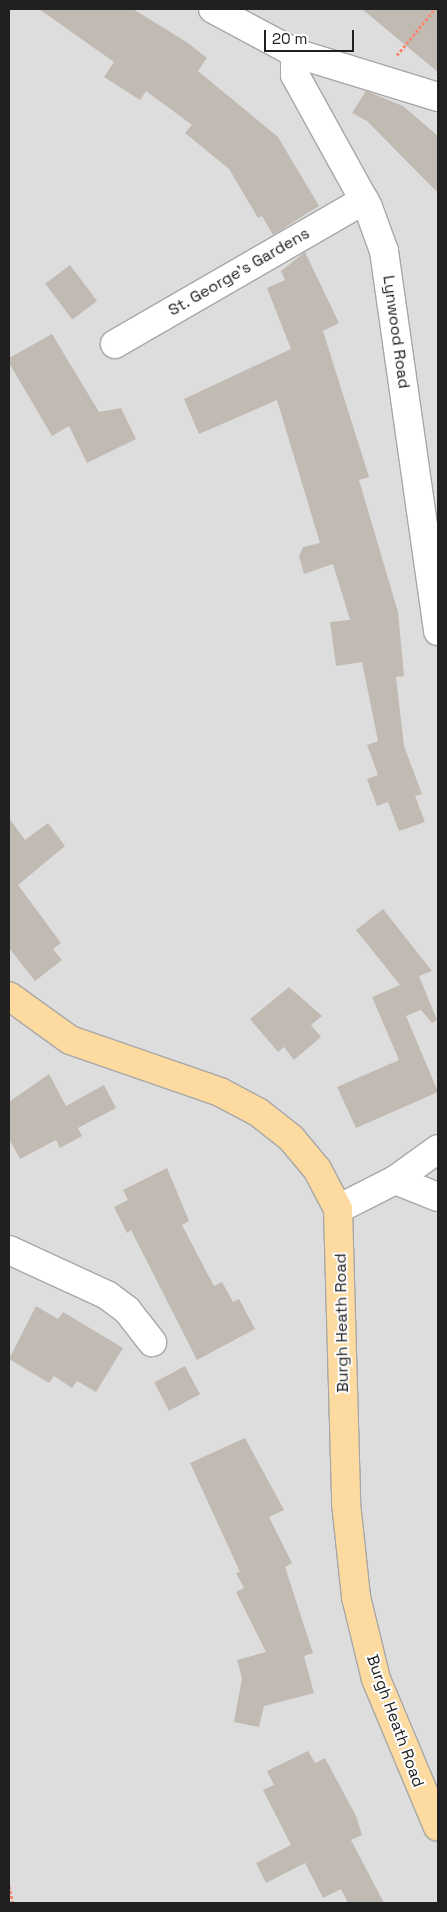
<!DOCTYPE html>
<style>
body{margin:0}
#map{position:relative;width:447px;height:1912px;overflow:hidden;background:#f1eee7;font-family:"Space Grotesk",sans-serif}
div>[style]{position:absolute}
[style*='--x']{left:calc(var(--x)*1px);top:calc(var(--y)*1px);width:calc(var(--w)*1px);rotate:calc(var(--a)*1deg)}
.residential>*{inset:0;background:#dedddd;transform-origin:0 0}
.building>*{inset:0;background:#c1bab3;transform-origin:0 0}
.path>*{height:3px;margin-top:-1.5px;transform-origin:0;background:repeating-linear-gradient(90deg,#fa866f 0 2.5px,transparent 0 5px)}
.roads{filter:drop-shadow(1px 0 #a7a7a7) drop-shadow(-1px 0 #a7a7a7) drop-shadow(0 1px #a7a7a7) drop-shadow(0 -1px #a7a7a7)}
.minor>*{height:28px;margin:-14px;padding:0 14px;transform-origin:14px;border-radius:14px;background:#fff}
.major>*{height:28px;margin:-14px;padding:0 14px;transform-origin:14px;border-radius:14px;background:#fcdaa0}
span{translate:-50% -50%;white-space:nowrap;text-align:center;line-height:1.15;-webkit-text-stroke:4px #fff;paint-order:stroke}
.street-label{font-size:16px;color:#202020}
.frame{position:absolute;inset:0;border:10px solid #202020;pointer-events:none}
.scale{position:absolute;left:264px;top:30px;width:90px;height:22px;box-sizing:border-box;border:2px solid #202020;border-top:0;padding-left:6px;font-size:15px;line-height:18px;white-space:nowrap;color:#202020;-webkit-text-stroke:4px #fff;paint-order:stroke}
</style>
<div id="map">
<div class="residential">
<div style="left:9px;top:9px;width:429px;height:1894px"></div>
</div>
<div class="building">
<div style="clip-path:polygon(39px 9px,133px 9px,188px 43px,207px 58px,198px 71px,278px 137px,319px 206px,273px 235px,262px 216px,258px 218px,229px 169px,185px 133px,192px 125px,146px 91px,140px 100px,104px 77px,114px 62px)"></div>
<div style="clip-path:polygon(362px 9px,438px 9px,438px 72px,404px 44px)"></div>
<div style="clip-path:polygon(366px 91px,403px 106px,438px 136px,438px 193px,367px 121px,352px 113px)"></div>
<div style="clip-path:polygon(305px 252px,339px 323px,323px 331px,369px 477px,359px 480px,398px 612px,404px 676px,396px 677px,404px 746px,422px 794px,415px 796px,425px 822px,399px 831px,388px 802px,377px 806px,367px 779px,378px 775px,367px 745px,378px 741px,362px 662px,336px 666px,330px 622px,350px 620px,333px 564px,304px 574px,299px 556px,303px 547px,320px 543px,277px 400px,199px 434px,184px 399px,291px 349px,267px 288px,285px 280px,281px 271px)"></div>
<div style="left:70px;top:265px;width:45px;height:31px;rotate:53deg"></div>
<div style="clip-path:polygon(52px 334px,99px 412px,121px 408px,136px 439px,87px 463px,69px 426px,52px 436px,9px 363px,9px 358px)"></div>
<div style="clip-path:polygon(9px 818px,25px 840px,48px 823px,65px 846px,18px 885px,61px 943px,53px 949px,62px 960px,35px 981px,9px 948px)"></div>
<div style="clip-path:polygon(383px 909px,432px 971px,419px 976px,437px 1020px,432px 1023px,421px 1010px,406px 1016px,438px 1092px,356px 1128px,337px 1087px,399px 1060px,372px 997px,400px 985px,356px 930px)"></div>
<div style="clip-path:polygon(289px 987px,322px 1016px,311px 1025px,321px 1037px,294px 1060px,284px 1047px,278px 1052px,250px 1019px)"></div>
<div style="clip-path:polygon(49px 1074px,66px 1106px,104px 1085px,116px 1108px,78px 1128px,82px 1136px,60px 1148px,56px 1140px,20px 1159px,9px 1139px,9px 1102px)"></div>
<div style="clip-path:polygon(167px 1168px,189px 1221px,182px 1225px,214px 1286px,222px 1282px,233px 1302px,239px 1299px,255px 1329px,197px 1360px,131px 1230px,127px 1233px,114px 1207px,128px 1200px,123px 1190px)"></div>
<div style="clip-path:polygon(36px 1306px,58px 1319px,63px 1312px,123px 1348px,96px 1392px,77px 1381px,72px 1388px,54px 1376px,49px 1383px,9px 1359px)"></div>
<div style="left:185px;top:1366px;width:32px;height:35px;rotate:62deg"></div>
<div style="clip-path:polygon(245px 1438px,284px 1510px,269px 1517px,292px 1563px,285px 1567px,313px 1653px,304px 1656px,314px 1693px,264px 1706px,259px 1727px,234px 1722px,242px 1678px,237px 1660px,266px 1652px,236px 1592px,244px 1588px,236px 1573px,240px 1572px,190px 1463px)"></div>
<div style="clip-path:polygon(308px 1751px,315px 1763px,325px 1758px,356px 1816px,362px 1835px,351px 1840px,384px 1903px,348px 1903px,341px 1889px,323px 1898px,305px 1863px,266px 1883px,256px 1863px,291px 1845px,263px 1790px,274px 1785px,267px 1771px)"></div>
</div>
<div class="path">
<div style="--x:397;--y:55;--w:60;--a:-50.4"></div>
<div style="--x:9;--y:1886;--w:17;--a:77"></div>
</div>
<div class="roads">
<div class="minor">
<div style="--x:213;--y:9;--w:93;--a:28.2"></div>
<div style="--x:295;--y:53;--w:150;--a:17.1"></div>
<div style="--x:295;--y:53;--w:22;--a:90"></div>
<div style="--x:295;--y:75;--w:151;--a:61.1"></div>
<div style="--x:368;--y:207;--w:47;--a:70"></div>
<div style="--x:384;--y:251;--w:384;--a:81.9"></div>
<div style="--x:115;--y:344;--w:288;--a:-30"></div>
<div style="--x:395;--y:1180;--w:46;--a:21.6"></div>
<div style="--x:338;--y:1209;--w:64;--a:-27"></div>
<div style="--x:395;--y:1180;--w:53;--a:-35.8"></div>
<div style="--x:9;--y:1250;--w:108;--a:24.7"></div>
<div style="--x:107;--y:1295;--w:25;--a:37"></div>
<div style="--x:127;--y:1310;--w:41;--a:52"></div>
</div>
<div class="major">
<div style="--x:9;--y:996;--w:75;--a:35.8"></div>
<div style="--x:70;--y:1040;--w:159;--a:19.1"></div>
<div style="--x:220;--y:1092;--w:43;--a:27.8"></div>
<div style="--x:258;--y:1112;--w:42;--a:38.2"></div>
<div style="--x:291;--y:1138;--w:40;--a:50"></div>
<div style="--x:317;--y:1169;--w:45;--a:62.3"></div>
<div style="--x:338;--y:1209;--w:294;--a:88.4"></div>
<div style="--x:346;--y:1503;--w:95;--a:83.9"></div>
<div style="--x:356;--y:1597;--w:84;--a:76.3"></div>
<div style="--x:376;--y:1679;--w:160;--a:67.3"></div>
</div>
</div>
<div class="street-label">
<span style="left:239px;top:272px;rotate:-30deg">St. George's Gardens</span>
<span style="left:396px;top:332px;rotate:82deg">Lynwood Road</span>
<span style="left:342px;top:1323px;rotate:-91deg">Burgh Heath Road</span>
<span style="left:395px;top:1721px;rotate:70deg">Burgh Heath Road</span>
</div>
<div class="frame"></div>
<div class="scale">20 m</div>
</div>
